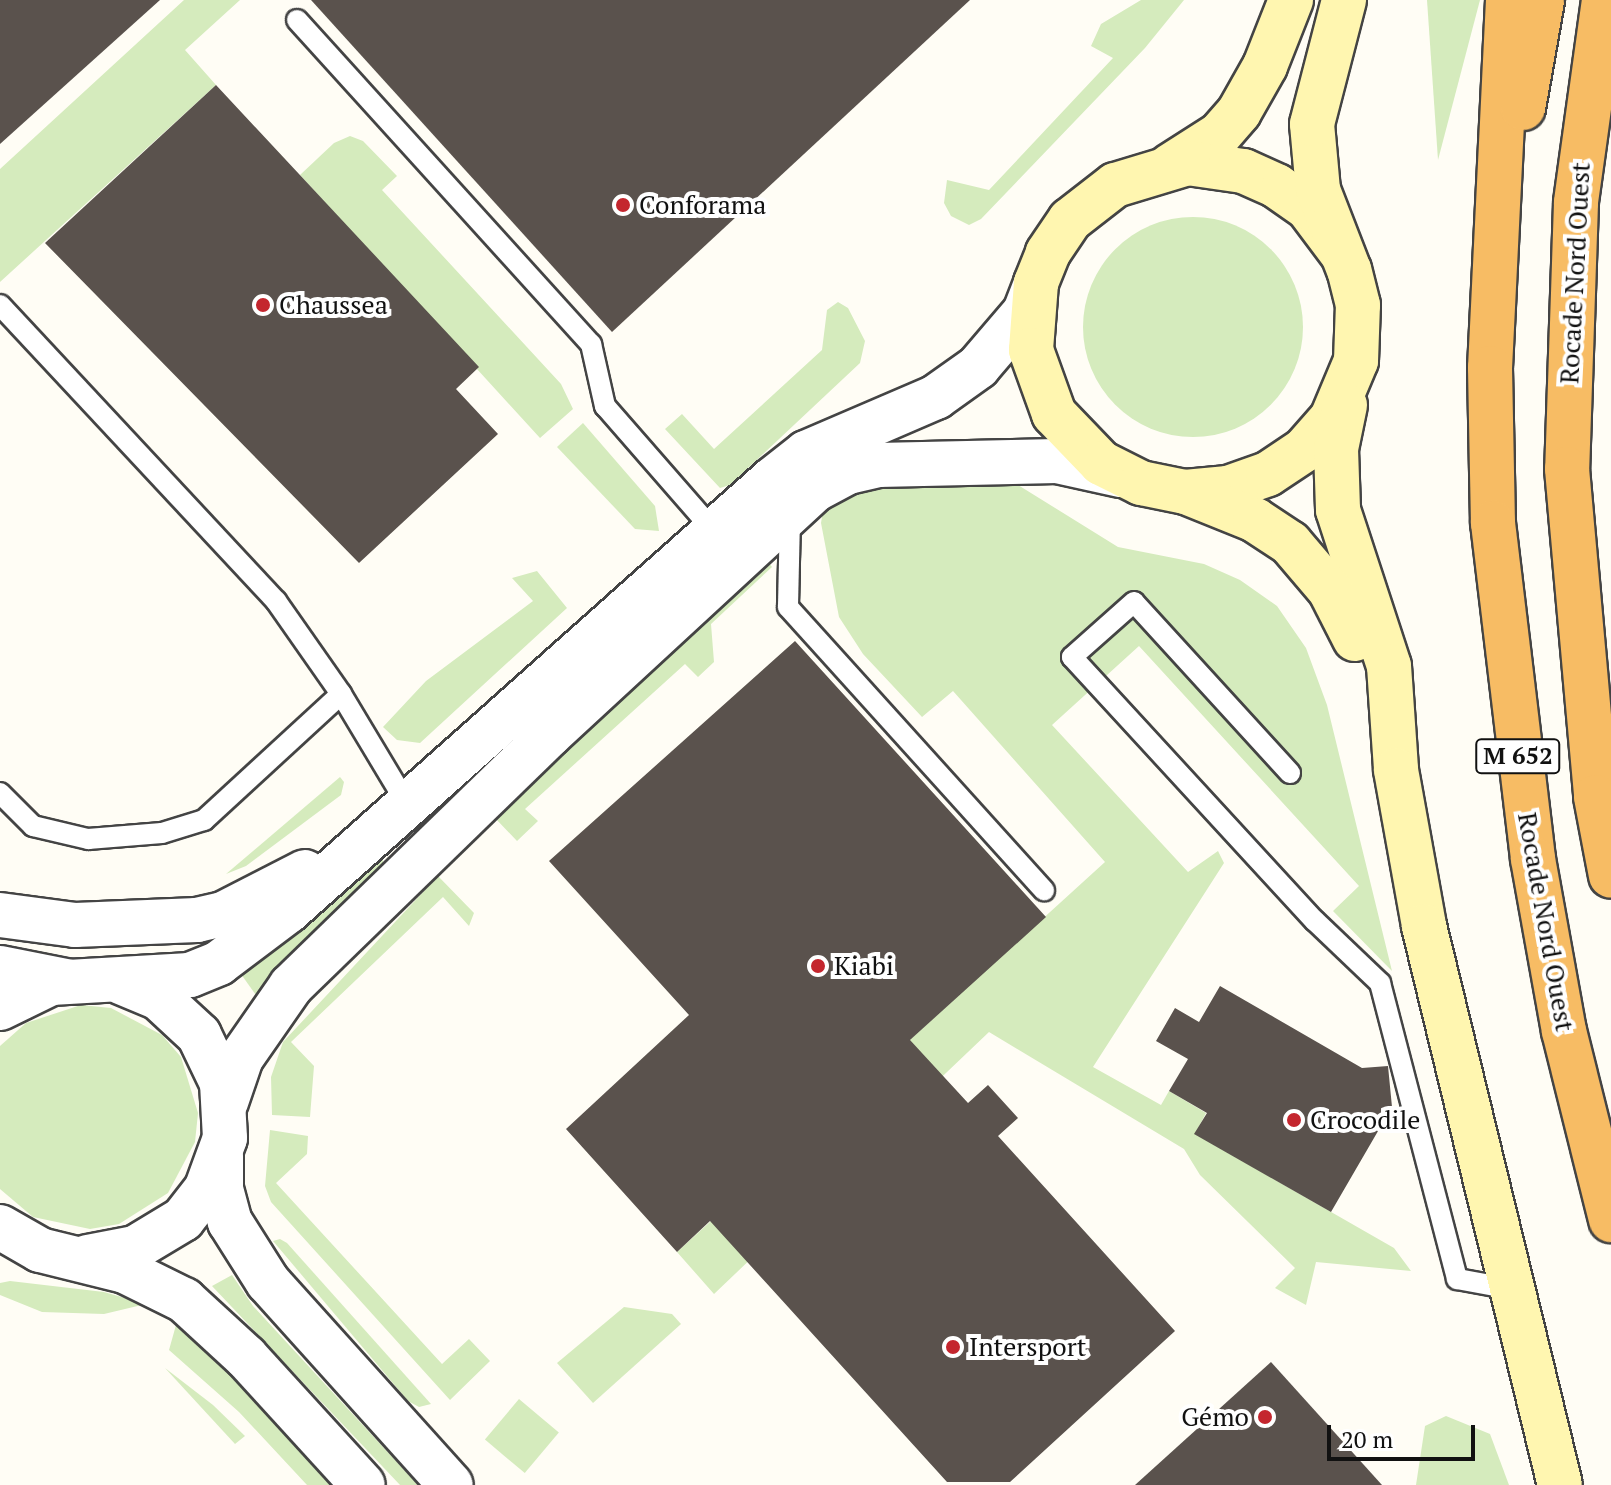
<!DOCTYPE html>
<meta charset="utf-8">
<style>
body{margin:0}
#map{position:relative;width:1611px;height:1485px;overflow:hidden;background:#fffdf5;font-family:"PT Serif",serif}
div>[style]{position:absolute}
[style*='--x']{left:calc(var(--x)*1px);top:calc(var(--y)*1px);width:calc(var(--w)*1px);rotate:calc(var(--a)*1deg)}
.green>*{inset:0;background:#d5ebbd;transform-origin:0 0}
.round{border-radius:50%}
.building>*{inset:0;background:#5a524d}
.roads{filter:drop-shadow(2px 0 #444) drop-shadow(-2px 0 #444) drop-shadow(0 2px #444) drop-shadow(0 -2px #444)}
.service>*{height:20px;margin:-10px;padding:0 10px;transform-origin:10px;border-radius:10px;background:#fff}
.minor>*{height:38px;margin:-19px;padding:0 19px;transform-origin:19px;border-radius:19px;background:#fff}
.tertiary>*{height:44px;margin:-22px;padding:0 22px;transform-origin:22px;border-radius:22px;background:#fff}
.secondary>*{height:44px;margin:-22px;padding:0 22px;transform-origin:22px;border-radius:22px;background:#fff6b0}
.trunk>*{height:44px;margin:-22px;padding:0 22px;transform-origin:22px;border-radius:22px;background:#f7bc64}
.dots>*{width:22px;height:22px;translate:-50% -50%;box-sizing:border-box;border:4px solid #fff;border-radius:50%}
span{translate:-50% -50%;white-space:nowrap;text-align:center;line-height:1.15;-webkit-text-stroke:8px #fff;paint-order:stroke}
.shield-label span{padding:2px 6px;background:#fff;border:2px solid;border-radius:6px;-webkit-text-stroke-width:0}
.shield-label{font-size:24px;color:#111;font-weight:700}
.poi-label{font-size:26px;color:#111}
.left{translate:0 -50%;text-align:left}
.right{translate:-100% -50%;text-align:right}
.street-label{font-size:26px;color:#111}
.scale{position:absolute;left:1327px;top:1425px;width:148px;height:36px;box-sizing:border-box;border:4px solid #111;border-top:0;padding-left:10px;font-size:24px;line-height:28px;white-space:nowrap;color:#111;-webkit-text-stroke:6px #fff;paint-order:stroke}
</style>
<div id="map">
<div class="green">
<div style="clip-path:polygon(184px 0,240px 0,185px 50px,216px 85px,0 282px,0 169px)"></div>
<div style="clip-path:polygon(1141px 0,1184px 0,1145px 48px,981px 219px,969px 225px,951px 216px,944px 203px,947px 180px,989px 190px,1113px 58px,1091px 46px,1101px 24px)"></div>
<div style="clip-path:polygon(1427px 0,1480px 0,1438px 160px)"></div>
<div style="clip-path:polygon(350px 136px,363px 141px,397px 176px,382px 190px,561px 384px,573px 409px,540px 438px,300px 175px,334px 143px)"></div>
<div class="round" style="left:1083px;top:217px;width:220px;height:220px"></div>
<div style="clip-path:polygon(838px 302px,848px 308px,865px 341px,860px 363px,730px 485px,720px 488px,665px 429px,682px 414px,714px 449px,822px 350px,827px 310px)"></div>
<div style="clip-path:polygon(583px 423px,655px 506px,659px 531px,635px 529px,557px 447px)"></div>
<div style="clip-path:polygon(878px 476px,1010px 480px,1118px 547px,1204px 564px,1240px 580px,1277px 606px,1306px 648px,1327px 705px,1392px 971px,1333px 911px,1359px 886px,1139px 646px,1052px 725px,1188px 872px,1218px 851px,1224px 863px,1093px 1067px,1161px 1105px,1169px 1091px,1206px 1113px,1195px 1134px,1394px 1248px,1411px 1271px,1316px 1262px,1306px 1305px,1275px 1288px,1295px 1268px,1200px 1175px,1184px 1149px,989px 1032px,714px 1294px,677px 1252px,1105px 862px,953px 691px,922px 717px,863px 654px,839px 617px,821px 523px,824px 505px)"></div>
<div style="clip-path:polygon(762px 554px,772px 567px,711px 624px,714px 662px,698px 677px,685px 664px,525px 809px,538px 821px,517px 841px,495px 818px)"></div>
<div style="clip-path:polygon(537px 571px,567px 608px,420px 743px,397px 740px,383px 727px,426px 681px,533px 601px,512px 578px)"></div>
<div style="clip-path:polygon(340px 777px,344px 782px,341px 795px,246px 866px,226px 874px)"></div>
<div style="clip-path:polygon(376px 858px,383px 858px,383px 866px,258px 998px,236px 967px)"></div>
<div style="clip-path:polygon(438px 876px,474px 913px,469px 926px,443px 897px,291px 1042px,314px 1066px,310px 1117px,272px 1115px,271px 1077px,283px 1042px)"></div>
<div style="clip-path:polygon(81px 1005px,111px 1008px,162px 1035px,181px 1057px,198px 1113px,195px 1142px,168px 1193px,119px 1224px,90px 1229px,33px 1217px,0 1189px,0 1046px,26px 1023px)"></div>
<div style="clip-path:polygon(270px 1130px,308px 1136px,307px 1154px,276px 1183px,442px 1364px,469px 1339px,490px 1361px,450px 1400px,271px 1202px,265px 1186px)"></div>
<div style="clip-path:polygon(280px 1239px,287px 1243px,431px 1404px,419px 1407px,408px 1401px,273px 1241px)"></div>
<div style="clip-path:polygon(232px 1275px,253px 1306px,418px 1485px,400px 1485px,212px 1286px)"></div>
<div style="clip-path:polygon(10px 1281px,104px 1292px,146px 1304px,104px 1314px,42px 1312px,0 1295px,0 1283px)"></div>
<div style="clip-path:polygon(624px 1307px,672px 1314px,681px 1324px,593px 1403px,557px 1363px)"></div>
<div style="clip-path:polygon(176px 1325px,243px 1388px,332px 1485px,307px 1485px,239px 1412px,169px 1350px)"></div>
<div style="clip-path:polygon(165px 1368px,213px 1405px,245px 1436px,235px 1444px)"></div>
<div style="left:519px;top:1399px;width:52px;height:53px;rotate:40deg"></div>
<div style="clip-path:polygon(1446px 1416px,1490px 1434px,1509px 1485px,1416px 1485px,1425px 1426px)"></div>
</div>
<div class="building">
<div style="clip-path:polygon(0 0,160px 0,0 144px)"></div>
<div style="clip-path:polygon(311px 0,970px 0,612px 332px)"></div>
<div style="clip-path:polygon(216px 85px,479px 367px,456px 389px,498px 434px,359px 563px,45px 243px)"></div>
<div style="clip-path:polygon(795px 641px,1046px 917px,910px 1040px,968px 1103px,988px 1085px,1018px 1118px,998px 1136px,1175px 1331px,1010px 1482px,947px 1482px,710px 1221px,677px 1252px,566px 1129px,689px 1015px,549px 861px)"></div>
<div style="clip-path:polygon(1220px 986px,1362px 1068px,1388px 1066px,1392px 1107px,1331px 1212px,1194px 1134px,1207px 1113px,1169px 1091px,1188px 1059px,1156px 1041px,1175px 1008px,1199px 1022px)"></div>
<div style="clip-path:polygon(1271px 1362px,1382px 1485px,1135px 1485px)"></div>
</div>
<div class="roads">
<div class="service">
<div style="--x:297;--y:20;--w:438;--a:47.8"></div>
<div style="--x:591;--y:344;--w:64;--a:77.3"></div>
<div style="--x:605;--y:406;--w:166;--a:48.9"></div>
<div style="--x:0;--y:305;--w:405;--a:47"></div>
<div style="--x:276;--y:601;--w:113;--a:55"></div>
<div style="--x:341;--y:694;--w:126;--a:59"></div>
<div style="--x:790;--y:518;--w:89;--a:91.3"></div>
<div style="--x:788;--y:607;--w:382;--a:47.9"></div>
<div style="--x:1290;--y:773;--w:231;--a:-132.4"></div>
<div style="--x:1134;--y:602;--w:83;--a:138.4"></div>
<div style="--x:1072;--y:657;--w:359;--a:47.4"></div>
<div style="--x:1315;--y:921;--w:90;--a:43.6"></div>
<div style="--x:1380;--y:983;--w:306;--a:75.4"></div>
<div style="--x:1457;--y:1279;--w:56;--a:10.3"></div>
<div style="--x:0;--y:793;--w:47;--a:45"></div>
<div style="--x:33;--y:826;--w:57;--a:13.3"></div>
<div style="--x:88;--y:839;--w:74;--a:-4.6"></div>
<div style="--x:162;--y:833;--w:44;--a:-17.2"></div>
<div style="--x:204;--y:820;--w:186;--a:-42.6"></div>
</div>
<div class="minor">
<div style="--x:0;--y:965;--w:72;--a:11.2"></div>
</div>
<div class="tertiary">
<div style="--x:0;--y:915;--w:76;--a:7.6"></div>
<div style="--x:75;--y:925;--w:122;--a:-2.3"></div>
<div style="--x:197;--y:920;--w:27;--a:-13"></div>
<div style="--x:223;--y:914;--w:92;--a:-27.1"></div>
<div style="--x:0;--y:1008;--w:57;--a:-26.1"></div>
<div style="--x:51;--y:983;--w:139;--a:-3.3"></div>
<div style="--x:190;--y:975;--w:31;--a:-22"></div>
<div style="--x:219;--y:963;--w:86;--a:-37"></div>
<div style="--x:288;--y:911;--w:649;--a:-41.69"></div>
<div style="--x:773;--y:479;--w:42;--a:-38.2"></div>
<div style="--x:806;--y:453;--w:142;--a:-23.3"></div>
<div style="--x:936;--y:397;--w:52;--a:-35.5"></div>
<div style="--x:978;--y:367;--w:72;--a:-49.5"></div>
<div style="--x:1025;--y:312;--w:31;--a:-69"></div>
<div style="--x:226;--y:1102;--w:46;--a:-71.2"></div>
<div style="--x:241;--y:1058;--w:88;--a:-55.2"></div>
<div style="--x:291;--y:986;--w:360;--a:-44.2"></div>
<div style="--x:549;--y:735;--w:363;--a:-42.7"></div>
<div style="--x:816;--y:489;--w:36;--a:-28"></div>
<div style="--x:848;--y:472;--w:31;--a:-13"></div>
<div style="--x:878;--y:465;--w:179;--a:-1.3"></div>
<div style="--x:1057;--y:461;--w:65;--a:12.5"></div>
<div style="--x:221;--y:1156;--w:33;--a:90"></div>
<div style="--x:221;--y:1189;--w:34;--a:75"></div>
<div style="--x:230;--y:1222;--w:71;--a:57.7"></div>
<div style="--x:268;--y:1282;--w:273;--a:48"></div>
<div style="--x:0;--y:1227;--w:46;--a:29.9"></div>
<div style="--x:40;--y:1250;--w:88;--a:13.9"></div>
<div style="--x:125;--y:1271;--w:66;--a:26.2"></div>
<div style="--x:184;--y:1300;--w:84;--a:42.6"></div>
<div style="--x:246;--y:1357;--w:173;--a:47.6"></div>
<div style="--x:87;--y:1257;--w:49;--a:-10.6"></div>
<div style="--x:135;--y:1248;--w:56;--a:-31.1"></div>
<div style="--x:183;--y:1219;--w:37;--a:-52"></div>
<div style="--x:206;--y:1190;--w:55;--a:-69.9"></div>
<div style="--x:225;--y:1138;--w:55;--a:-93.1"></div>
<div style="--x:222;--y:1083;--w:53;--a:-115.6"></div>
<div style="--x:199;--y:1035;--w:54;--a:-137.2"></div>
<div style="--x:159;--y:998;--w:41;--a:-157.2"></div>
</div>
<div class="secondary">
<div style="--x:1170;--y:166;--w:59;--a:-32.6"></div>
<div style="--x:1220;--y:134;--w:29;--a:-49"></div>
<div style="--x:1239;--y:112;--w:53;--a:-60.5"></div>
<div style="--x:1265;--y:66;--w:71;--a:-68.5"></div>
<div style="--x:1341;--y:252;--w:55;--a:-126.9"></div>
<div style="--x:1308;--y:208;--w:38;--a:-145"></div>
<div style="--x:1277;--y:186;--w:37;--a:-156"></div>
<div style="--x:1243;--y:171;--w:56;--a:-171.7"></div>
<div style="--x:1188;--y:163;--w:76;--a:163.2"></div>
<div style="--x:1115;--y:185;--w:57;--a:142.1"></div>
<div style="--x:1070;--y:220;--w:40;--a:124"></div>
<div style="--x:1048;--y:253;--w:32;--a:112"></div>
<div style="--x:1036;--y:283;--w:67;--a:94.3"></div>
<div style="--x:1031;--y:350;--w:68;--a:70.2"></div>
<div style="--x:1054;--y:414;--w:68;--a:46.2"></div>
<div style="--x:1101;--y:463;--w:45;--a:26.6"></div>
<div style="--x:1141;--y:483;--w:45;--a:11.6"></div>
<div style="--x:1185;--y:492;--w:43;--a:-5.3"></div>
<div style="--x:1228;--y:488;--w:42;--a:-19.3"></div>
<div style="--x:1268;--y:474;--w:43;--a:-33.7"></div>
<div style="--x:1304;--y:450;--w:43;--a:-48.8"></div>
<div style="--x:1332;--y:418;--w:62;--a:-67.2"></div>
<div style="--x:1356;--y:361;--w:56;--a:-88"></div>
<div style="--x:1358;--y:305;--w:36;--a:-104"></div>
<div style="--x:1349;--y:270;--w:86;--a:-111.2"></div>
<div style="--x:1318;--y:190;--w:66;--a:-95.2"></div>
<div style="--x:1312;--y:124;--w:128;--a:-75.5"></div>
<div style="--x:1345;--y:405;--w:45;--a:101.6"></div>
<div style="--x:1336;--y:449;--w:61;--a:88.1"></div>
<div style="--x:1338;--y:510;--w:164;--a:71.9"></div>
<div style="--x:1389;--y:666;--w:104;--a:86.1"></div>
<div style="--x:1396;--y:770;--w:158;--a:79.8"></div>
<div style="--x:1424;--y:926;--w:575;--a:76.33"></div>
<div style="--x:1191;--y:494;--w:69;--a:22.1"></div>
<div style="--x:1255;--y:520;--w:42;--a:33.3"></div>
<div style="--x:1290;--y:543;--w:62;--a:49.6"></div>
<div style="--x:1330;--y:590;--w:55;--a:63"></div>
</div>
<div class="trunk">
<div style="--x:1508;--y:0;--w:368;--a:92.8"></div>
<div style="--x:1490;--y:368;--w:155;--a:88.9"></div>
<div style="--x:1493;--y:523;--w:338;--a:83.2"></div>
<div style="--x:1533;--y:859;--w:175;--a:79.8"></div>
<div style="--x:1564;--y:1031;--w:195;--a:76"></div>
<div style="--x:1604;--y:0;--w:205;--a:97.9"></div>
<div style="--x:1576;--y:203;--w:266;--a:91.9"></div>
<div style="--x:1567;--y:469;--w:329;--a:84.9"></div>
<div style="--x:1596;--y:797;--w:80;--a:79.2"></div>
<div style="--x:1523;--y:108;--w:110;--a:-80"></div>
</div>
</div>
<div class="dots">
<div style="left:623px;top:205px;background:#c4262e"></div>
<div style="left:263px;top:305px;background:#c4262e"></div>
<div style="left:818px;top:966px;background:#c4262e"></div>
<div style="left:1294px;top:1120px;background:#c4262e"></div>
<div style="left:953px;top:1347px;background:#c4262e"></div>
<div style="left:1265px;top:1417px;background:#c4262e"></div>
</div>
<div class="shield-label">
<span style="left:1518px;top:756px">M 652</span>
</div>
<div class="poi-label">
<span class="left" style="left:639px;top:205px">Conforama</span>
<span class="left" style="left:279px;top:305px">Chaussea</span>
<span class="left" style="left:834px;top:966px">Kiabi</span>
<span class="left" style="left:1310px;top:1120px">Crocodile</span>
<span class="left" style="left:969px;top:1347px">Intersport</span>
<span class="right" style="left:1249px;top:1417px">Gémo</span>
</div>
<div class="street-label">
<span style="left:1575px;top:273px;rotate:-87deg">Rocade Nord Ouest</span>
<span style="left:1546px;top:922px;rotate:80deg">Rocade Nord Ouest</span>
</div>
<div class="scale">20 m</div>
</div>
